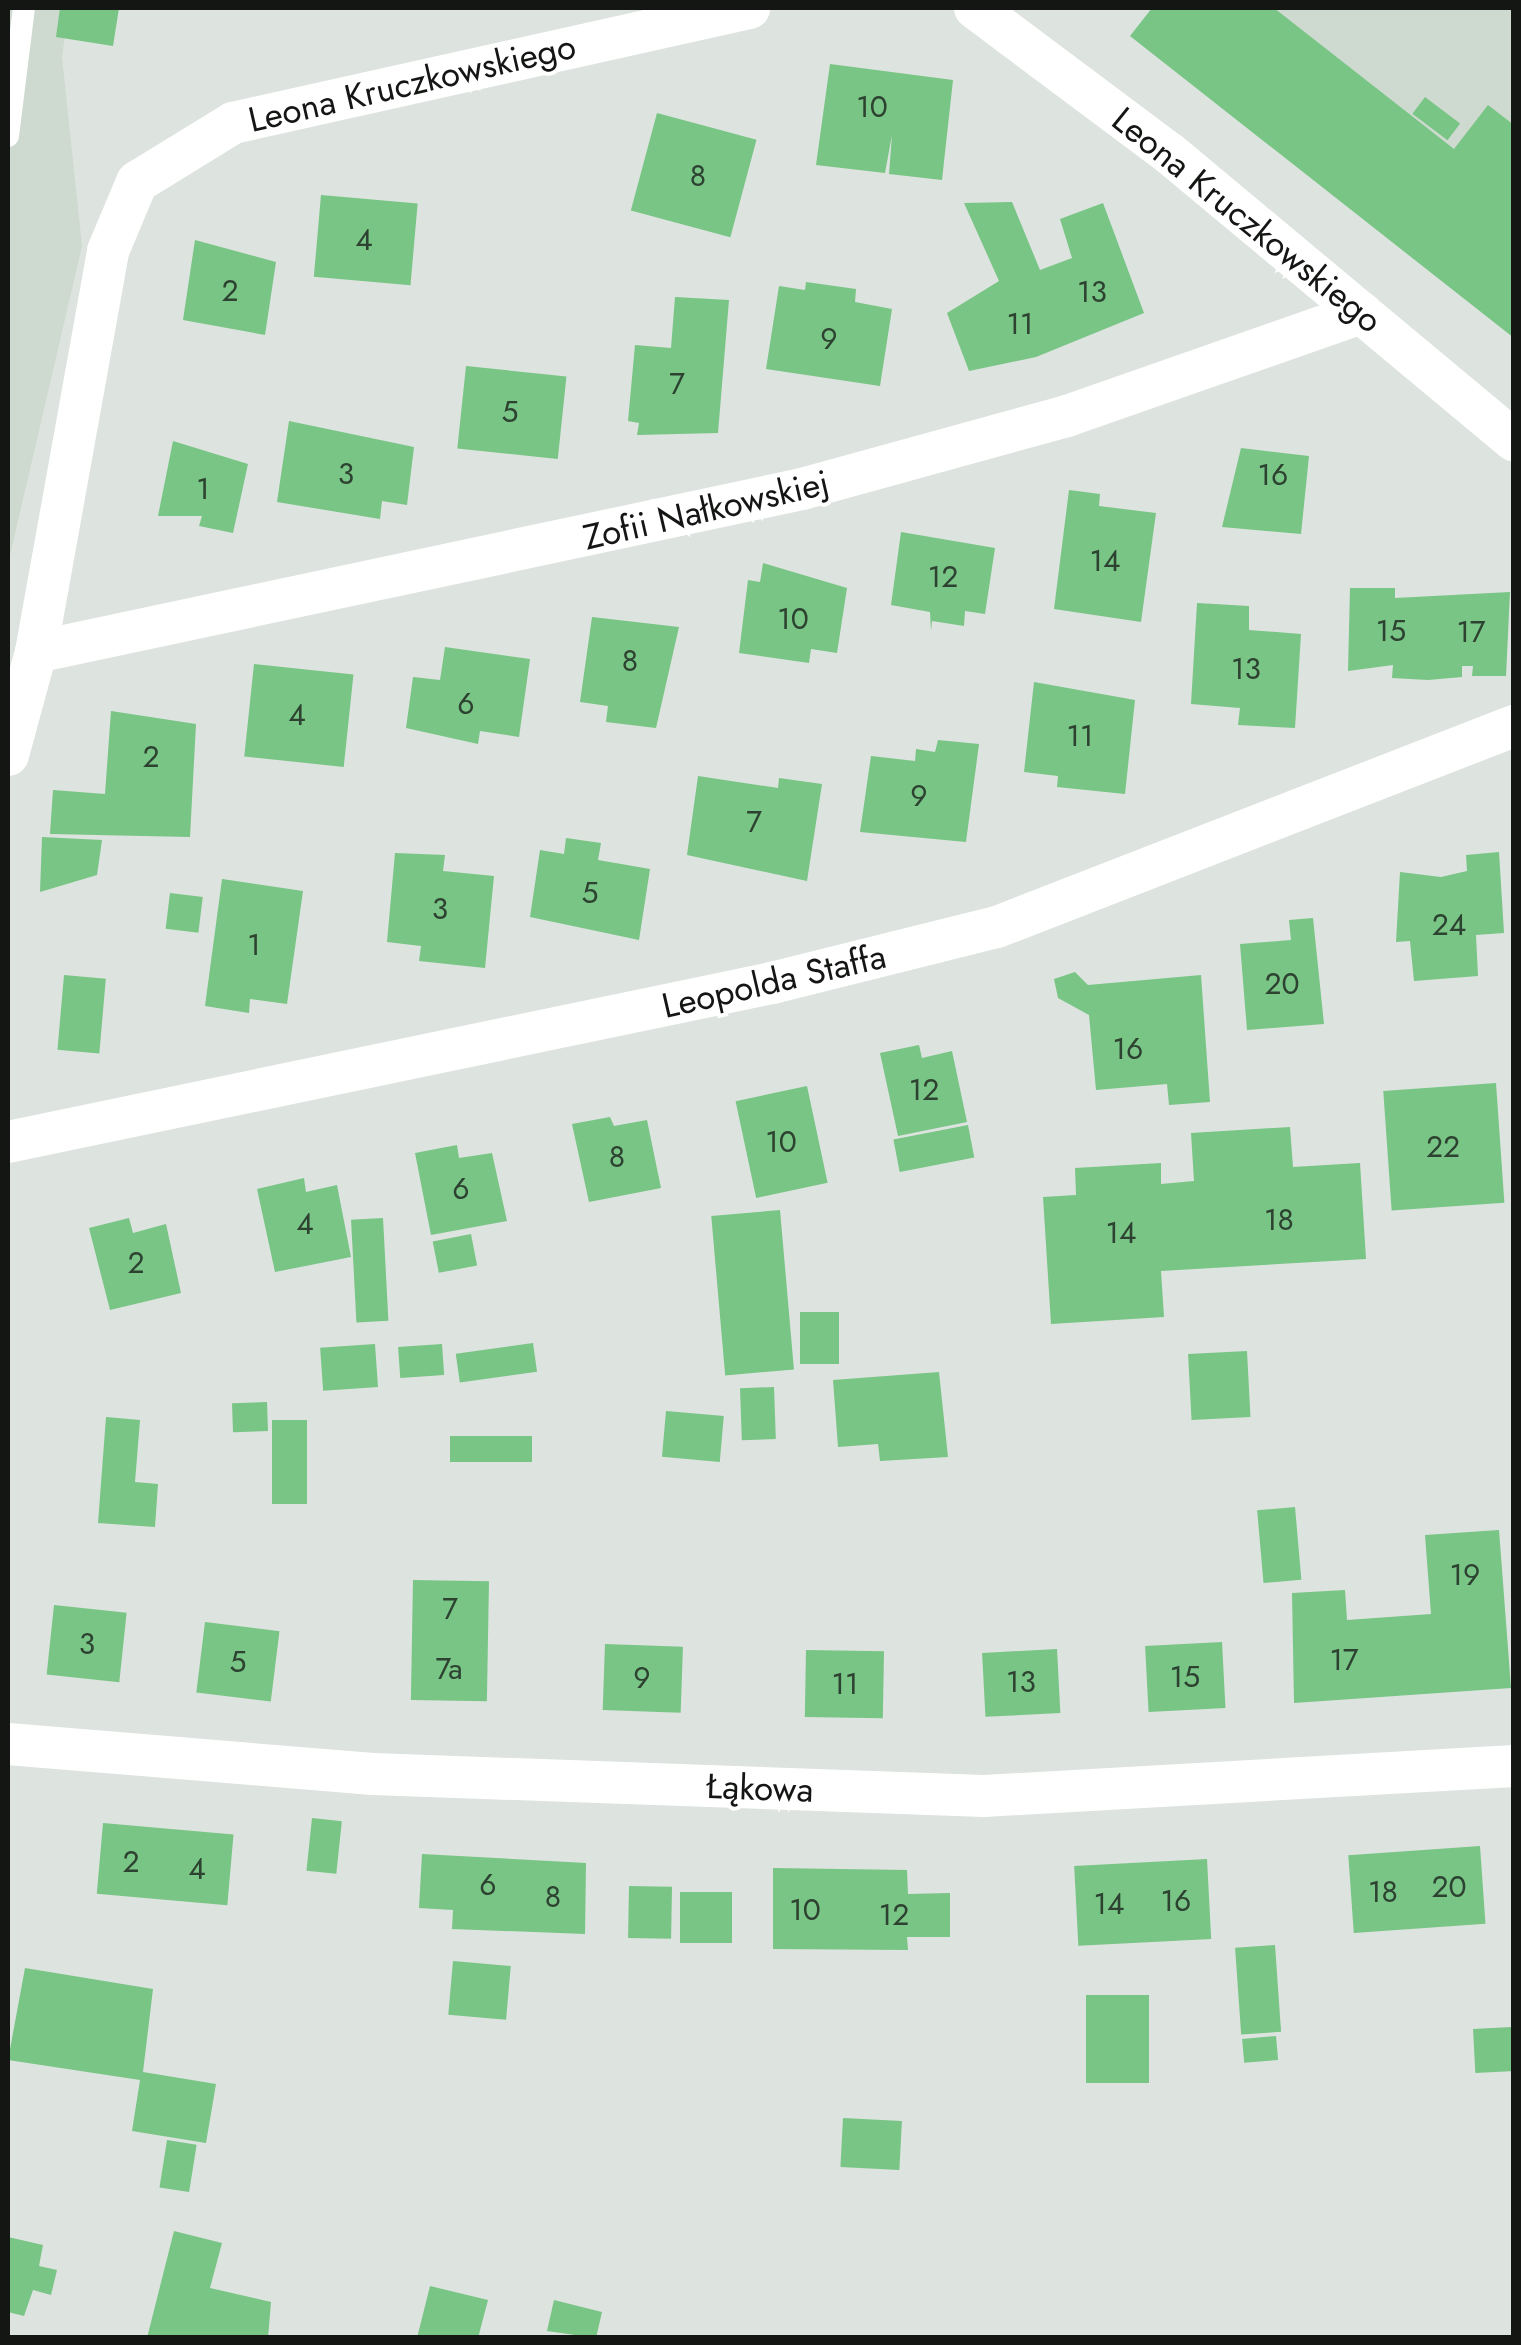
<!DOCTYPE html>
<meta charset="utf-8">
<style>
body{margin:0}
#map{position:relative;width:1521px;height:2345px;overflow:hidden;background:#dde3de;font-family:Jost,sans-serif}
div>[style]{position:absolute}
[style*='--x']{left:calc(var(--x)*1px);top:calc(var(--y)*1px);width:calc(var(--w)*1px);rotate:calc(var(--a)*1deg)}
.built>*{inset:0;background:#cedacf}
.building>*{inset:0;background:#78c585;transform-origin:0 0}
.service>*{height:22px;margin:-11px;padding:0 11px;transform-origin:11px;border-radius:11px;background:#fff}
.minor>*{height:42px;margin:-21px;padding:0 21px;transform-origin:21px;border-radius:21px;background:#fff}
span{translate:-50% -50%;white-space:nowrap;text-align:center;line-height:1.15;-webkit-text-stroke:8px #fff;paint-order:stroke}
.number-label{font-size:30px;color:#2d4230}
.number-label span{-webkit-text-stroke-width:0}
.street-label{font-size:35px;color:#141614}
.frame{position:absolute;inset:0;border:10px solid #141614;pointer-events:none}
</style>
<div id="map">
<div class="built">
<div style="clip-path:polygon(8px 8px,69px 8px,62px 57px,82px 246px,8px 564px)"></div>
<div style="clip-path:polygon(1168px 8px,1513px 8px,1513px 337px)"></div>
</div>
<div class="building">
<div style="clip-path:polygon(60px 8px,119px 8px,113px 46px,56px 37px)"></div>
<div style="clip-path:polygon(1152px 8px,1274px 8px,1454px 149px,1488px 105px,1514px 125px,1514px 338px,1130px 36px)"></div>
<div style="clip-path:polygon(830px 64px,953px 80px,942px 180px,889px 174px,892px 135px,885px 173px,816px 165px)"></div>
<div style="left:1425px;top:97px;width:44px;height:21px;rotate:37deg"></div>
<div style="left:657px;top:113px;width:103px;height:101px;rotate:15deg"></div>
<div style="left:321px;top:195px;width:97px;height:82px;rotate:5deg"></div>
<div style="clip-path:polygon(1012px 202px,1040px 270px,1072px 258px,1060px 219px,1103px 203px,1144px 313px,1036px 357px,969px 371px,947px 313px,999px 281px,964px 203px)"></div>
<div style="clip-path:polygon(195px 240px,276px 262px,265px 335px,183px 320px)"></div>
<div style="clip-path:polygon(806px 282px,856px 289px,855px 302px,892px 309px,880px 386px,766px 369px,779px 286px,805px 290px)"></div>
<div style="clip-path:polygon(675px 297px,729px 300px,718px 433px,637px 435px,639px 423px,628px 421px,635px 345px,671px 348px)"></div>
<div style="left:466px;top:366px;width:101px;height:83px;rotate:6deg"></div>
<div style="clip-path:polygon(289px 421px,414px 447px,407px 505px,382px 501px,380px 519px,277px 502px)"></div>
<div style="clip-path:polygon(173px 441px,248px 464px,233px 533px,199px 526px,202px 516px,158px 516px)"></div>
<div style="clip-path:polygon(1241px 448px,1309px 456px,1301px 534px,1222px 527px)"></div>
<div style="clip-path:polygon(1069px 490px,1100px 494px,1099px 506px,1156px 513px,1141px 622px,1054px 609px)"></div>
<div style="clip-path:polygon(901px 532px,995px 548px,985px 614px,965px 611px,964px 626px,932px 621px,931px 631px,930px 612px,891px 605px)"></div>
<div style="clip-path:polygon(763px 563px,847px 588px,837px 653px,811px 649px,809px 663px,739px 653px,748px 580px,760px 582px)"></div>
<div style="clip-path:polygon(1350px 588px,1395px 588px,1395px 598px,1510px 592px,1506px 676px,1472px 676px,1473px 666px,1462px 666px,1462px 677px,1428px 680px,1392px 678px,1393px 665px,1348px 671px)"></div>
<div style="clip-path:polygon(1197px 603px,1249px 606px,1249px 630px,1301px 634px,1295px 728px,1238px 725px,1240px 708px,1191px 704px)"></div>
<div style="clip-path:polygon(592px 617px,679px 627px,656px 728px,606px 722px,608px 706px,580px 702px)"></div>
<div style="clip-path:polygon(445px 647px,530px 659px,519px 737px,480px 731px,478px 744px,406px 728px,413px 677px,440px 680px)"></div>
<div style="left:254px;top:664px;width:100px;height:93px;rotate:6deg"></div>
<div style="clip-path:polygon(1034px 682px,1135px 700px,1125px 794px,1057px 787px,1058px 776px,1024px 772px)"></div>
<div style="clip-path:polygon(111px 711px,196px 724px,190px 837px,50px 834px,53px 790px,105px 794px)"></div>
<div style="clip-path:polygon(938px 740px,979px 744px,966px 842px,860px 832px,871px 756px,915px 761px,916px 749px,935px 752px)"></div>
<div style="clip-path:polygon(698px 776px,778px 788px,779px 778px,822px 784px,807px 881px,687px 855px)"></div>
<div style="clip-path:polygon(42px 837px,102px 840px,97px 875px,40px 892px)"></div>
<div style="clip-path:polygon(566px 838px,601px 843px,598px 860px,650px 869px,639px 940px,530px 917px,540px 850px,564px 854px)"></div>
<div style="clip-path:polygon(1499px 852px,1504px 933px,1476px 935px,1478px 976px,1414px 981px,1410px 941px,1396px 942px,1400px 872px,1441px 877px,1467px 871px,1466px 855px)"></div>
<div style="clip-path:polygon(395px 853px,445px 855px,443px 871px,494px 876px,485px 968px,419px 961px,421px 946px,387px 942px)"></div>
<div style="clip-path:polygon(222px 879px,303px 891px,287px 1004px,250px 999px,249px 1013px,205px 1006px)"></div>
<div style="left:170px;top:893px;width:33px;height:36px;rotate:7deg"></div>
<div style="clip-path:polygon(1313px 918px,1324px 1024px,1247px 1030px,1240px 944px,1291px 940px,1289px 920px)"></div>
<div style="clip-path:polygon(1075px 972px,1088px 985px,1201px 975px,1210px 1102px,1169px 1105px,1167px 1084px,1096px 1090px,1089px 1015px,1058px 998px,1054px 979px)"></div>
<div style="left:64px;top:975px;width:42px;height:75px;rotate:5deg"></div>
<div style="clip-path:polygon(919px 1045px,922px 1058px,952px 1051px,967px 1122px,898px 1136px,880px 1053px)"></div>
<div style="left:1496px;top:1083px;width:120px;height:113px;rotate:86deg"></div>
<div style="left:807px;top:1086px;width:99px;height:73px;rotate:78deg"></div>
<div style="clip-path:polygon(610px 1117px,614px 1126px,647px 1120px,661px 1188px,589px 1202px,572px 1124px)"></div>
<div style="left:968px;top:1125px;width:33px;height:76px;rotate:79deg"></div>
<div style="clip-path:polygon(1290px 1127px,1293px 1167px,1360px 1163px,1366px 1259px,1161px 1271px,1164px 1317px,1051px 1324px,1043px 1197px,1076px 1195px,1075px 1168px,1161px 1163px,1161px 1184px,1194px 1181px,1191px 1133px)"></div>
<div style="clip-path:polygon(457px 1145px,459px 1158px,492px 1153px,507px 1221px,431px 1235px,415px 1153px)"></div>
<div style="clip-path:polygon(304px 1178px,306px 1192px,337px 1185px,351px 1257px,275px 1272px,257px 1189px)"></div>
<div style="left:780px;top:1210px;width:160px;height:69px;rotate:85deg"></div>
<div style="clip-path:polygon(129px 1218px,133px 1233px,166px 1224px,181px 1293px,110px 1310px,89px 1228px)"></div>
<div style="left:383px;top:1218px;width:103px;height:32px;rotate:87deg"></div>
<div style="left:471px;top:1234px;width:32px;height:39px;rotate:79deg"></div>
<div style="left:800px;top:1312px;width:39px;height:52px"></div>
<div style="left:533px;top:1343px;width:29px;height:78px;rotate:82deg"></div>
<div style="left:375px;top:1344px;width:43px;height:55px;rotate:86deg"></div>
<div style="left:442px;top:1344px;width:31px;height:44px;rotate:86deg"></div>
<div style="left:1247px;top:1351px;width:66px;height:59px;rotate:87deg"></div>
<div style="clip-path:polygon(939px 1372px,948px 1457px,880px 1461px,878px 1444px,838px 1447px,833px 1380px)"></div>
<div style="left:774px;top:1387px;width:52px;height:34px;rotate:88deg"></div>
<div style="left:267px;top:1402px;width:29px;height:35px;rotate:88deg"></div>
<div style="left:666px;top:1411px;width:58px;height:46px;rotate:5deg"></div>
<div style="clip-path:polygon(106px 1417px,140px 1420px,135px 1482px,158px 1484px,155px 1527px,98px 1523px)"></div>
<div style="left:272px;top:1420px;width:35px;height:84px"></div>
<div style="left:450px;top:1436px;width:82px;height:26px"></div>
<div style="left:1295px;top:1507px;width:73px;height:38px;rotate:85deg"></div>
<div style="clip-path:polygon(1499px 1530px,1511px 1688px,1294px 1703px,1292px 1593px,1345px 1590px,1347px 1620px,1431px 1614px,1425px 1535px)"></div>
<div style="left:413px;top:1580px;width:76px;height:120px;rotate:1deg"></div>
<div style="left:54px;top:1605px;width:73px;height:70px;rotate:6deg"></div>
<div style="left:205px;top:1622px;width:75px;height:71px;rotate:7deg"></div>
<div style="left:1222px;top:1642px;width:66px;height:77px;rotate:87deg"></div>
<div style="left:605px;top:1644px;width:78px;height:66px;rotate:2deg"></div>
<div style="left:1057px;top:1649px;width:64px;height:75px;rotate:87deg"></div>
<div style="left:806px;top:1650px;width:78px;height:67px;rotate:1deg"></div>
<div style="left:312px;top:1818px;width:30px;height:53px;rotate:6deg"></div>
<div style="left:103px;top:1823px;width:131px;height:71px;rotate:5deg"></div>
<div style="left:1480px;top:1846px;width:78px;height:132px;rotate:86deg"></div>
<div style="clip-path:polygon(422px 1854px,586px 1863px,585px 1934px,452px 1929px,453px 1910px,419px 1908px)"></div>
<div style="left:1207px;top:1859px;width:80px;height:133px;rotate:87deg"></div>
<div style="clip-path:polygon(773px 1868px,907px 1870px,908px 1894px,950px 1893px,950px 1937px,907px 1937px,908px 1950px,773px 1949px)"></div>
<div style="left:629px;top:1886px;width:43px;height:52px;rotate:1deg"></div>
<div style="left:680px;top:1892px;width:52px;height:51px"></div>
<div style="left:1275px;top:1945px;width:87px;height:40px;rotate:86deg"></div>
<div style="left:453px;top:1961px;width:58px;height:54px;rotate:5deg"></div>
<div style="clip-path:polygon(25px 1968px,153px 1989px,143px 2072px,216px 2084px,206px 2143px,132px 2131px,140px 2080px,8px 2060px)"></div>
<div style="left:1149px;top:1995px;width:88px;height:63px;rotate:90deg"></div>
<div style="left:1512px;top:2027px;width:44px;height:39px;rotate:87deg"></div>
<div style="left:1276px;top:2036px;width:24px;height:34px;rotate:85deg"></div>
<div style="left:843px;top:2118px;width:59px;height:49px;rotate:3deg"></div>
<div style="left:167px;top:2140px;width:30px;height:48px;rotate:9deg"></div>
<div style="clip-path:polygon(174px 2231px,222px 2243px,210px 2288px,271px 2302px,268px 2338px,147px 2338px)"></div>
<div style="clip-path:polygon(8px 2237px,43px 2245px,39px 2266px,57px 2270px,51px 2295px,33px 2290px,24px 2316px,8px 2312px)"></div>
<div style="clip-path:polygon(430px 2286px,488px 2300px,478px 2338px,417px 2338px)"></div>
<div style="clip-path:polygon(554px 2300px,602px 2312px,596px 2338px,547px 2331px)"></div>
</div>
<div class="service">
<div style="--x:8;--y:136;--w:129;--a:-82.9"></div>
</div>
<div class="minor">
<div style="--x:975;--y:8;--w:242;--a:36.8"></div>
<div style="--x:1169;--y:153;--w:449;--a:39.8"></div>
<div style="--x:36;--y:652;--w:783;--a:-12.01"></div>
<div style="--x:802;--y:489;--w:275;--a:-15.4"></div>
<div style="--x:1067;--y:416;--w:312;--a:-19.3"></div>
<div style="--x:8;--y:755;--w:107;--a:-74.8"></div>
<div style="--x:36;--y:652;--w:407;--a:-79.8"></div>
<div style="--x:108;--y:251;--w:75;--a:-67.2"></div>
<div style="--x:137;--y:182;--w:113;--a:-31.6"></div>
<div style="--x:233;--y:123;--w:529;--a:-12.56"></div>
<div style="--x:8;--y:1142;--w:780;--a:-11.76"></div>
<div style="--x:772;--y:983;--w:232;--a:-14"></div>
<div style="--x:997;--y:927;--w:555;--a:-21.25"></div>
<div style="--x:8;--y:1744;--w:366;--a:4.7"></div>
<div style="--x:373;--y:1774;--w:611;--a:2.06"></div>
<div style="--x:984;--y:1796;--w:531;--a:-3.24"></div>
</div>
<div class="number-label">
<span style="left:872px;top:107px">10</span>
<span style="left:698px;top:176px">8</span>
<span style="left:364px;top:240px">4</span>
<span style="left:230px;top:291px">2</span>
<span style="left:1092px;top:292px">13</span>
<span style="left:1020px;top:324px">11</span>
<span style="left:829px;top:339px">9</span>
<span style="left:677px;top:384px">7</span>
<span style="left:510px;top:412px">5</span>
<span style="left:346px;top:474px">3</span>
<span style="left:1273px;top:475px">16</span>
<span style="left:203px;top:489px">1</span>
<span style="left:1105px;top:561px">14</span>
<span style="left:943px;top:577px">12</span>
<span style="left:793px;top:619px">10</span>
<span style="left:1391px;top:631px">15</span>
<span style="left:1471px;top:632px">17</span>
<span style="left:630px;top:661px">8</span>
<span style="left:1246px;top:669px">13</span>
<span style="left:466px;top:704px">6</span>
<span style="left:297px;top:715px">4</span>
<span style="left:1080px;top:736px">11</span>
<span style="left:151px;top:757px">2</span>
<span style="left:919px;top:796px">9</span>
<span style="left:754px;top:822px">7</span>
<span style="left:590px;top:893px">5</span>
<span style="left:440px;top:909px">3</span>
<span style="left:1449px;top:925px">24</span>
<span style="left:254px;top:945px">1</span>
<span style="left:1282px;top:984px">20</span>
<span style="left:1128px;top:1049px">16</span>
<span style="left:924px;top:1090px">12</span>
<span style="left:781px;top:1142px">10</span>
<span style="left:1443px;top:1147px">22</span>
<span style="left:617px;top:1157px">8</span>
<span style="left:461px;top:1189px">6</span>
<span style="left:1279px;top:1220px">18</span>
<span style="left:305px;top:1224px">4</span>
<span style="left:1121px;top:1233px">14</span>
<span style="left:136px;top:1263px">2</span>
<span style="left:1465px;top:1575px">19</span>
<span style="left:450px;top:1609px">7</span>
<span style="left:87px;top:1644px">3</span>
<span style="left:1344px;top:1660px">17</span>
<span style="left:238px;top:1662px">5</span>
<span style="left:449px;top:1669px">7a</span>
<span style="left:1185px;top:1677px">15</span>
<span style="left:642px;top:1678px">9</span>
<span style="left:1021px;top:1682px">13</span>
<span style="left:845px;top:1684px">11</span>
<span style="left:131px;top:1862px">2</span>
<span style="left:197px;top:1869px">4</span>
<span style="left:488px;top:1885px">6</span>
<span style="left:1449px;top:1887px">20</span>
<span style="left:1383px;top:1892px">18</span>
<span style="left:553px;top:1897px">8</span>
<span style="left:1176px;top:1901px">16</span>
<span style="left:1109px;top:1904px">14</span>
<span style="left:805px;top:1910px">10</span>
<span style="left:894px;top:1915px">12</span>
</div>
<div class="street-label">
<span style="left:412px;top:83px;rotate:-13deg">Leona Kruczkowskiego</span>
<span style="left:1247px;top:220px;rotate:39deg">Leona Kruczkowskiego</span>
<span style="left:706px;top:510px;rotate:-13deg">Zofii Nałkowskiej</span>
<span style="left:774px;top:981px;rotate:-13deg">Leopolda Staffa</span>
<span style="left:760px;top:1788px;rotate:2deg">Łąkowa</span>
</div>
<div class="frame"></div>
</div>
